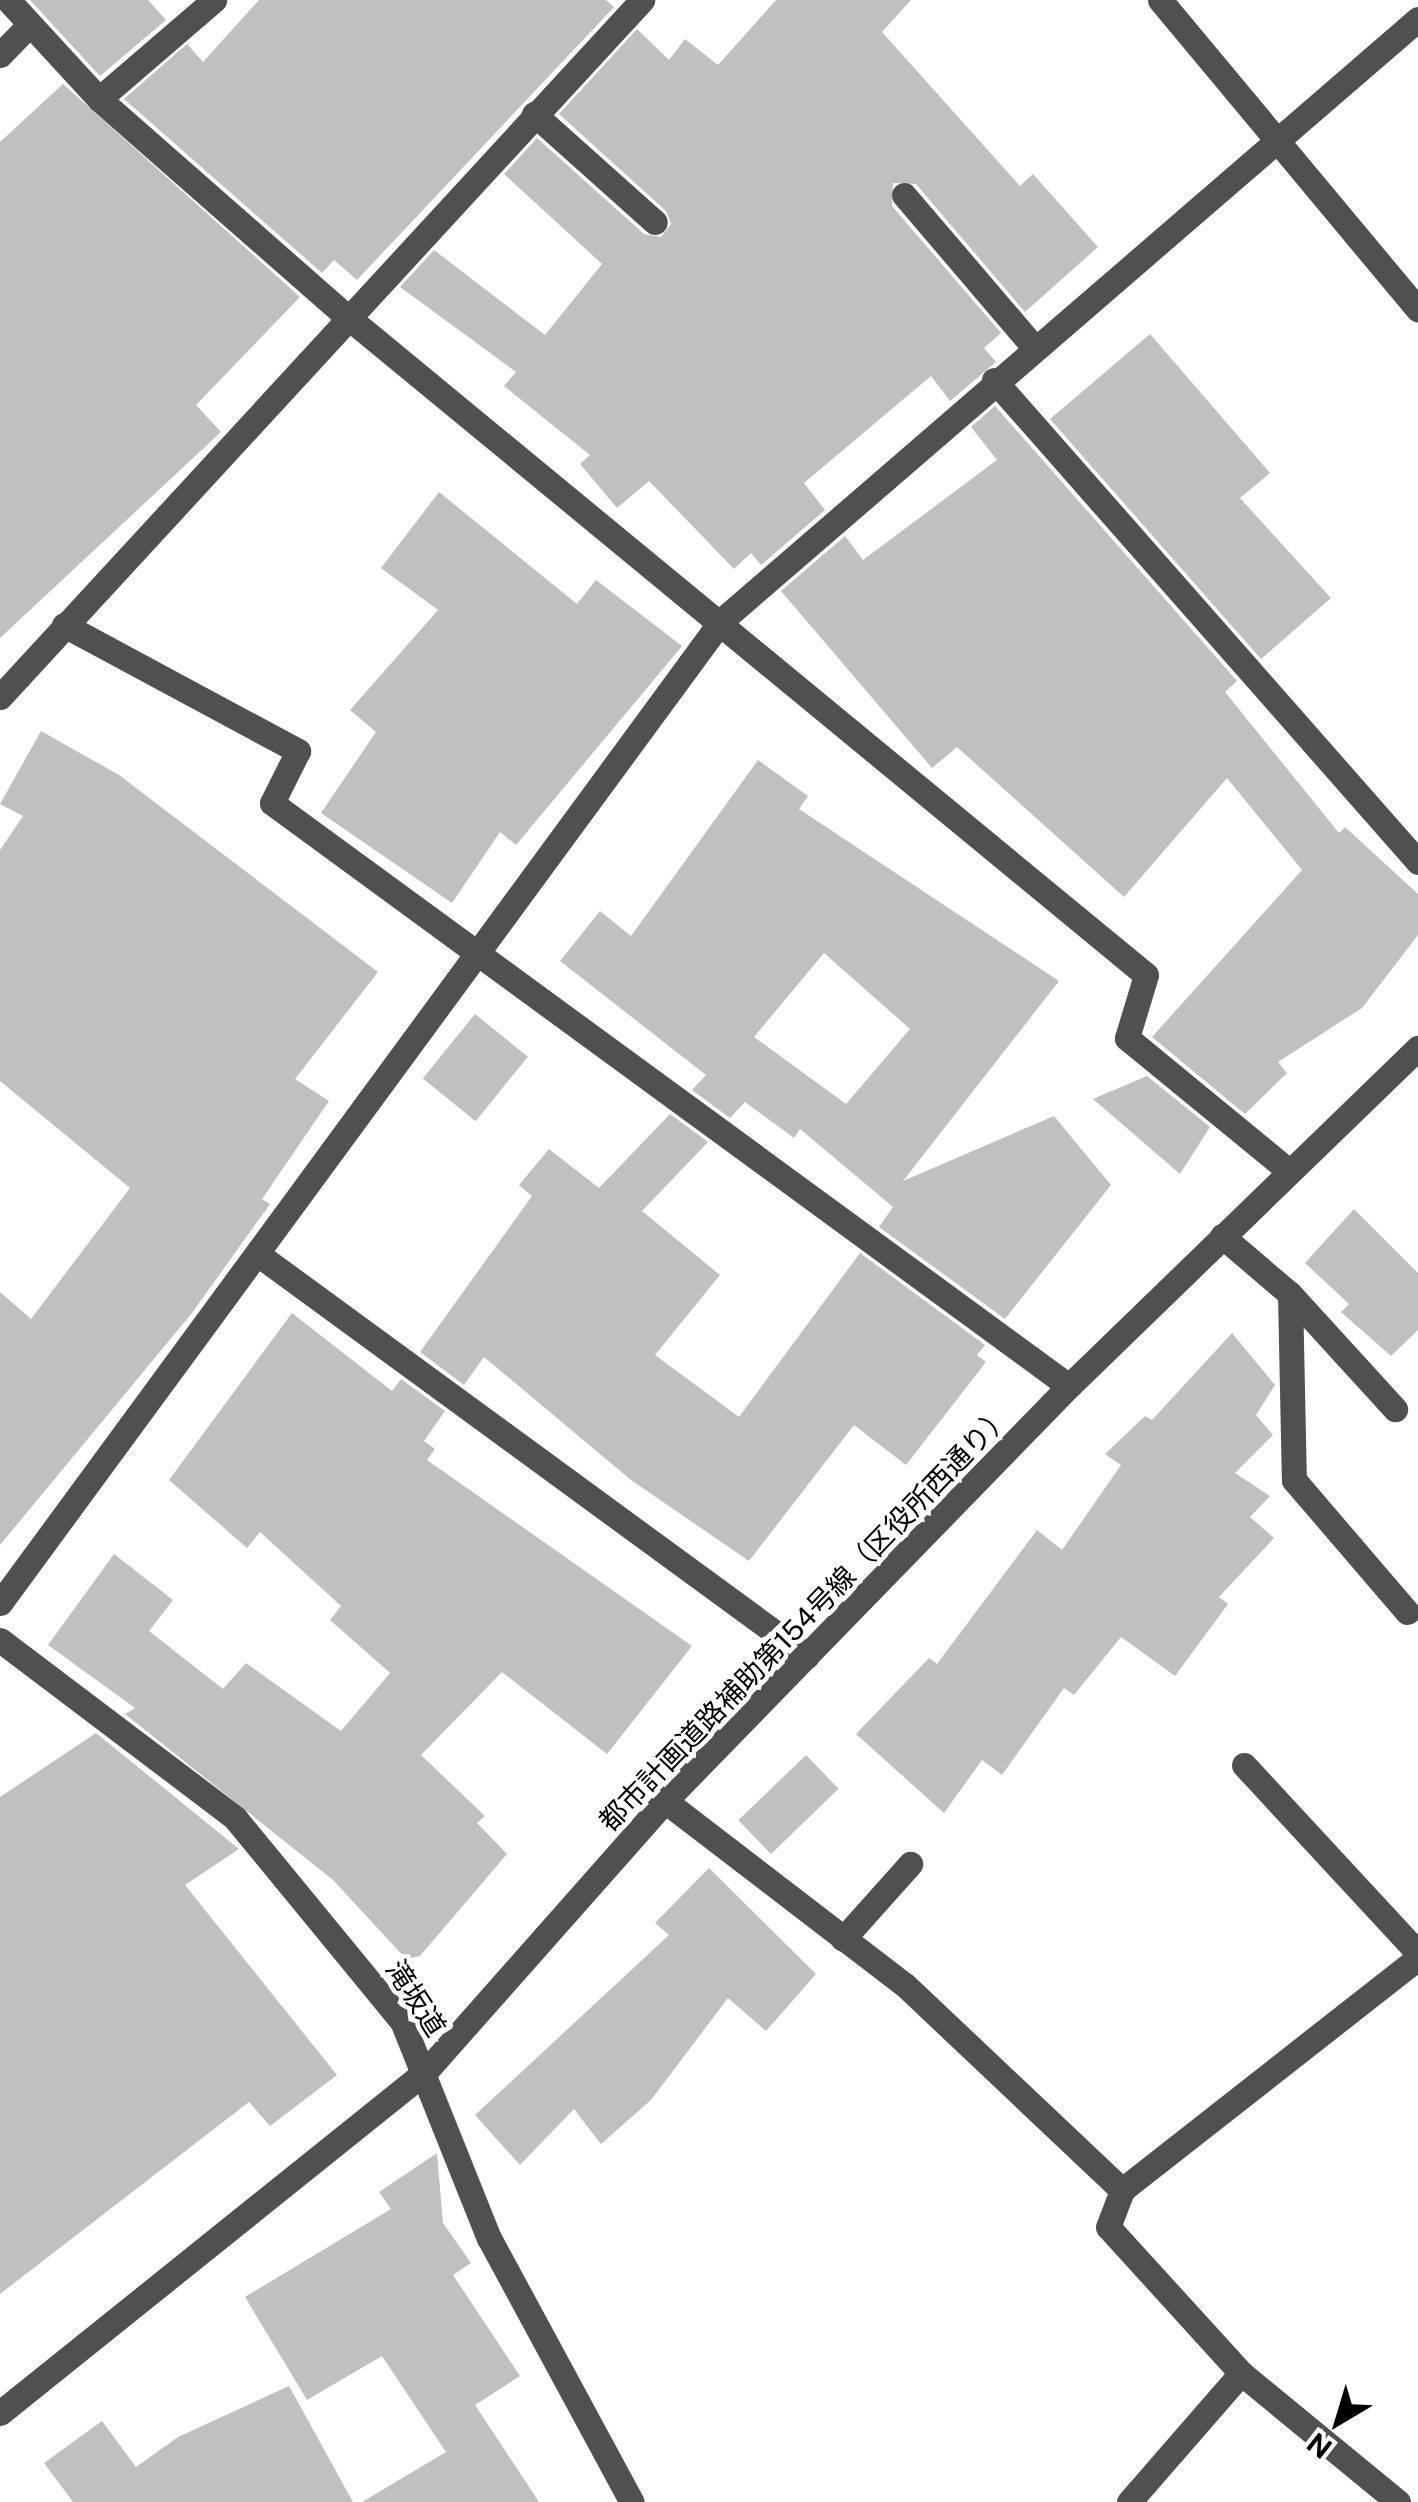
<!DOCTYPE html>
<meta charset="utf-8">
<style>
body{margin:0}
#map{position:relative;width:1418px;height:2502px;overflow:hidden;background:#fff;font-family:"Public Sans","Noto Sans JP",sans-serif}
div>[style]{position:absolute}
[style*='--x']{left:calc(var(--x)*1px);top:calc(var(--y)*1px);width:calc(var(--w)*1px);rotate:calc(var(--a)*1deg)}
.building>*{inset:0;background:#c0c0c0;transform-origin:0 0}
.minor>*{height:25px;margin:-12.5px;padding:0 12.5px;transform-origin:12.5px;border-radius:12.5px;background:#505050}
span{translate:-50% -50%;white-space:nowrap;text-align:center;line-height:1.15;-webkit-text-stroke:9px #fff;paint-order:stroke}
.street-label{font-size:28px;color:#000}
.north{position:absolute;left:1288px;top:2372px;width:100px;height:100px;-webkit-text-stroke:8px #fff;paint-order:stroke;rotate:218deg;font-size:28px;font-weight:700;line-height:40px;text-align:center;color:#000}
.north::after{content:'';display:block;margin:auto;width:35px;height:45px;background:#000;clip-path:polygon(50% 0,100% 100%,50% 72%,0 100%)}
</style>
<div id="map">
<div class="building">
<div style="clip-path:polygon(30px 0,148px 0,166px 20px,100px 76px)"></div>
<div style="clip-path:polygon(259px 0,606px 0,614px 7px,357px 280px,334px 260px,322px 273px,124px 99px,187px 44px,203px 62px)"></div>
<div style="clip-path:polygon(776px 0,911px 0,882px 32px,1020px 186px,1033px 174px,1098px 247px,1025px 312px,916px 184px,893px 183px,892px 206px,1001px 333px,984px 348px,996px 362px,950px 401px,931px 376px,804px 483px,825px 510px,761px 565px,751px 553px,734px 569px,649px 481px,617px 508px,580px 464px,590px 455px,504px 386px,516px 372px,400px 287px,434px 250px,545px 335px,602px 264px,504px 174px,537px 138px,644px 234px,661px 237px,671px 224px,666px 211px,559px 114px,637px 29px,669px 60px,685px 39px,718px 65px)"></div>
<div style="clip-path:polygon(63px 84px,300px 297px,196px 405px,221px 432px,0 638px,0 142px)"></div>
<div style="clip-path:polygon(1150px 334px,1270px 473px,1240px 498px,1331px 598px,1261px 659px,1050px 419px)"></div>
<div style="clip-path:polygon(995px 406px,1237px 681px,1225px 692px,1339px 833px,1345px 827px,1418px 894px,1418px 935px,1362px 1008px,1278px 1062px,1287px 1073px,1245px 1114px,1152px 1037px,1302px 870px,1227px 778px,1124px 897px,957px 747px,932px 768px,781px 591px,845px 536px,863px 560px,997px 460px,971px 427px)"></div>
<div style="clip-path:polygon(439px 492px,577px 604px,596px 580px,682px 646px,516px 845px,500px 832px,452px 903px,321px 813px,376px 732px,350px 710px,438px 610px,381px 568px)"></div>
<div style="clip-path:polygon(41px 731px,119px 775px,378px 972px,295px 1079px,329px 1101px,262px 1199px,270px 1204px,192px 1313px,0 1545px,0 1292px,31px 1319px,130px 1188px,0 1081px,0 850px,23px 816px,0 804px)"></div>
<div style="clip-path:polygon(evenodd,758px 760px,808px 796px,799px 809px,1059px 981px,903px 1181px,1054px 1116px,1111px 1185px,1005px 1319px,879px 1227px,893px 1207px,800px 1129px,794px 1138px,745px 1102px,730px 1118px,692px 1090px,706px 1075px,560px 961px,600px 911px,631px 936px,758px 760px,824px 953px,910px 1029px,846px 1104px,754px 1037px,824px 953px)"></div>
<div style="left:475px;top:1014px;width:68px;height:83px;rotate:39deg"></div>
<div style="clip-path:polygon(1147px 1076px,1210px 1127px,1180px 1174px,1093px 1099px)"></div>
<div style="clip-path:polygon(670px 1114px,708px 1142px,642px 1211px,720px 1275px,655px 1355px,739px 1417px,860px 1253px,985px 1345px,977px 1355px,986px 1362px,906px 1465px,854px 1425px,749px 1561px,631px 1480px,484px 1357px,464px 1385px,420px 1352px,532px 1196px,519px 1185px,549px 1149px,599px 1188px)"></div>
<div style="clip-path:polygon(1354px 1209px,1418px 1273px,1418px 1330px,1391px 1356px,1341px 1312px,1349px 1304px,1305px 1263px)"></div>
<div style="clip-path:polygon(292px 1313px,392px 1391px,401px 1379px,445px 1411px,424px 1441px,435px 1449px,427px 1460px,692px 1646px,607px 1754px,502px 1672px,421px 1755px,485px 1816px,477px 1823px,507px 1854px,420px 1956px,406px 1959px,333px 1880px,125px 1714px,135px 1708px,48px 1645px,114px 1554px,173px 1600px,149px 1631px,223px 1689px,246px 1663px,341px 1731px,390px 1673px,330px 1620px,341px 1606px,260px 1532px,247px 1548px,169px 1480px)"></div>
<div style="clip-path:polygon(1232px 1333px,1275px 1385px,1256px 1415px,1273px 1435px,1235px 1473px,1270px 1496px,1250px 1517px,1274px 1538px,1219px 1597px,1228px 1604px,1175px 1676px,1121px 1637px,1074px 1695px,1064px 1688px,1002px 1775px,982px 1760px,944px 1813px,856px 1734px,929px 1658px,937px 1664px,1037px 1530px,1062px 1550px,1121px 1465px,1105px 1454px,1145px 1416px,1152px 1420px)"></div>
<div style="clip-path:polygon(96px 1733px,239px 1849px,185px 1885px,337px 2075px,270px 2126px,249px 2102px,0 2294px,0 1797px)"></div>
<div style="left:806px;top:1755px;width:47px;height:94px;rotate:46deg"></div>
<div style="clip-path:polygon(709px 1868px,816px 1974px,766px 2031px,728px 1998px,651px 2100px,601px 2144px,574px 2109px,520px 2165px,475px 2115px,669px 1935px,655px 1923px)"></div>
<div style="clip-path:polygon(437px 2153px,443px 2223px,471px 2263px,453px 2275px,520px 2376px,475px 2405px,539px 2502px,362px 2502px,446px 2452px,382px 2356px,307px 2400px,245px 2297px,391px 2209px,379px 2192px)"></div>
<div style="clip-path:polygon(289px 2386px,353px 2502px,73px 2502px,44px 2463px,102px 2421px,136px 2467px,178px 2437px)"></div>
</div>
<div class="minor">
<div style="--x:8;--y:0;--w:134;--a:47.4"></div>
<div style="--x:99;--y:99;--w:326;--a:41.3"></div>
<div style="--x:344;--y:314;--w:1039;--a:39.49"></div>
<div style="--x:1146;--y:975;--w:66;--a:106.8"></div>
<div style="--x:1127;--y:1038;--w:210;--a:39.4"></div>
<div style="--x:1160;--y:0;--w:403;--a:50.2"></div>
<div style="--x:0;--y:55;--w:43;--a:-45.9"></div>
<div style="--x:99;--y:99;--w:152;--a:-40.7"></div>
<div style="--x:534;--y:114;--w:162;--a:41.8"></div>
<div style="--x:904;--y:195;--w:200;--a:49.5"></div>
<div style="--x:994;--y:380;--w:642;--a:48.66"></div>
<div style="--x:64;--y:625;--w:266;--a:28.3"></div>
<div style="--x:298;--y:751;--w:58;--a:116.6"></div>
<div style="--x:272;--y:803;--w:987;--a:36.19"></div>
<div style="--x:0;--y:697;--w:948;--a:-47.35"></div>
<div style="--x:1222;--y:1236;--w:89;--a:40.5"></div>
<div style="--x:1290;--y:1294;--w:186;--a:88.8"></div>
<div style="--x:1294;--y:1480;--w:174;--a:49.4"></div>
<div style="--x:259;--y:1255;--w:679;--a:36.19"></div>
<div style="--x:1290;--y:1294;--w:156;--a:47.6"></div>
<div style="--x:0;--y:1603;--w:1218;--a:-53.71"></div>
<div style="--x:721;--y:621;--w:921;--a:-40.82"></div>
<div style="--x:0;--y:1640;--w:295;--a:37.1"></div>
<div style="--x:235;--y:1818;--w:263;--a:50.6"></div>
<div style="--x:402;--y:2021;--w:234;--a:68.2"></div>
<div style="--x:489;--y:2238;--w:300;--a:61.6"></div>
<div style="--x:1244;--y:1765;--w:256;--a:47.2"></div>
<div style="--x:665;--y:1801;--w:302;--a:37.5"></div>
<div style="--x:905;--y:1985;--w:299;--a:43.4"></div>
<div style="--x:843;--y:1939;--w:101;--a:-48.2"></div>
<div style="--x:0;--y:2413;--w:546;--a:-38.76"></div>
<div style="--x:426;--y:2071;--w:361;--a:-48.5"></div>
<div style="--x:665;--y:1801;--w:579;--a:-45.77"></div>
<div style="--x:1069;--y:1386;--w:486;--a:-44.1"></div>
<div style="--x:1129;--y:2502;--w:171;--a:-49"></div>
<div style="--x:1398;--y:2502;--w:203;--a:-140.6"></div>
<div style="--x:1241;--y:2373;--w:197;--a:-132.3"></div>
<div style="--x:1108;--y:2227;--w:40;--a:-69"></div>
<div style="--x:1122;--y:2190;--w:376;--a:-38.1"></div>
</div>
<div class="street-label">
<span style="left:805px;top:1618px;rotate:-46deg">都市計画道路補助第154号線（区役所西通り）</span>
<span style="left:416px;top:1998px;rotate:57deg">滝坂道</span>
</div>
<div class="north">N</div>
</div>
